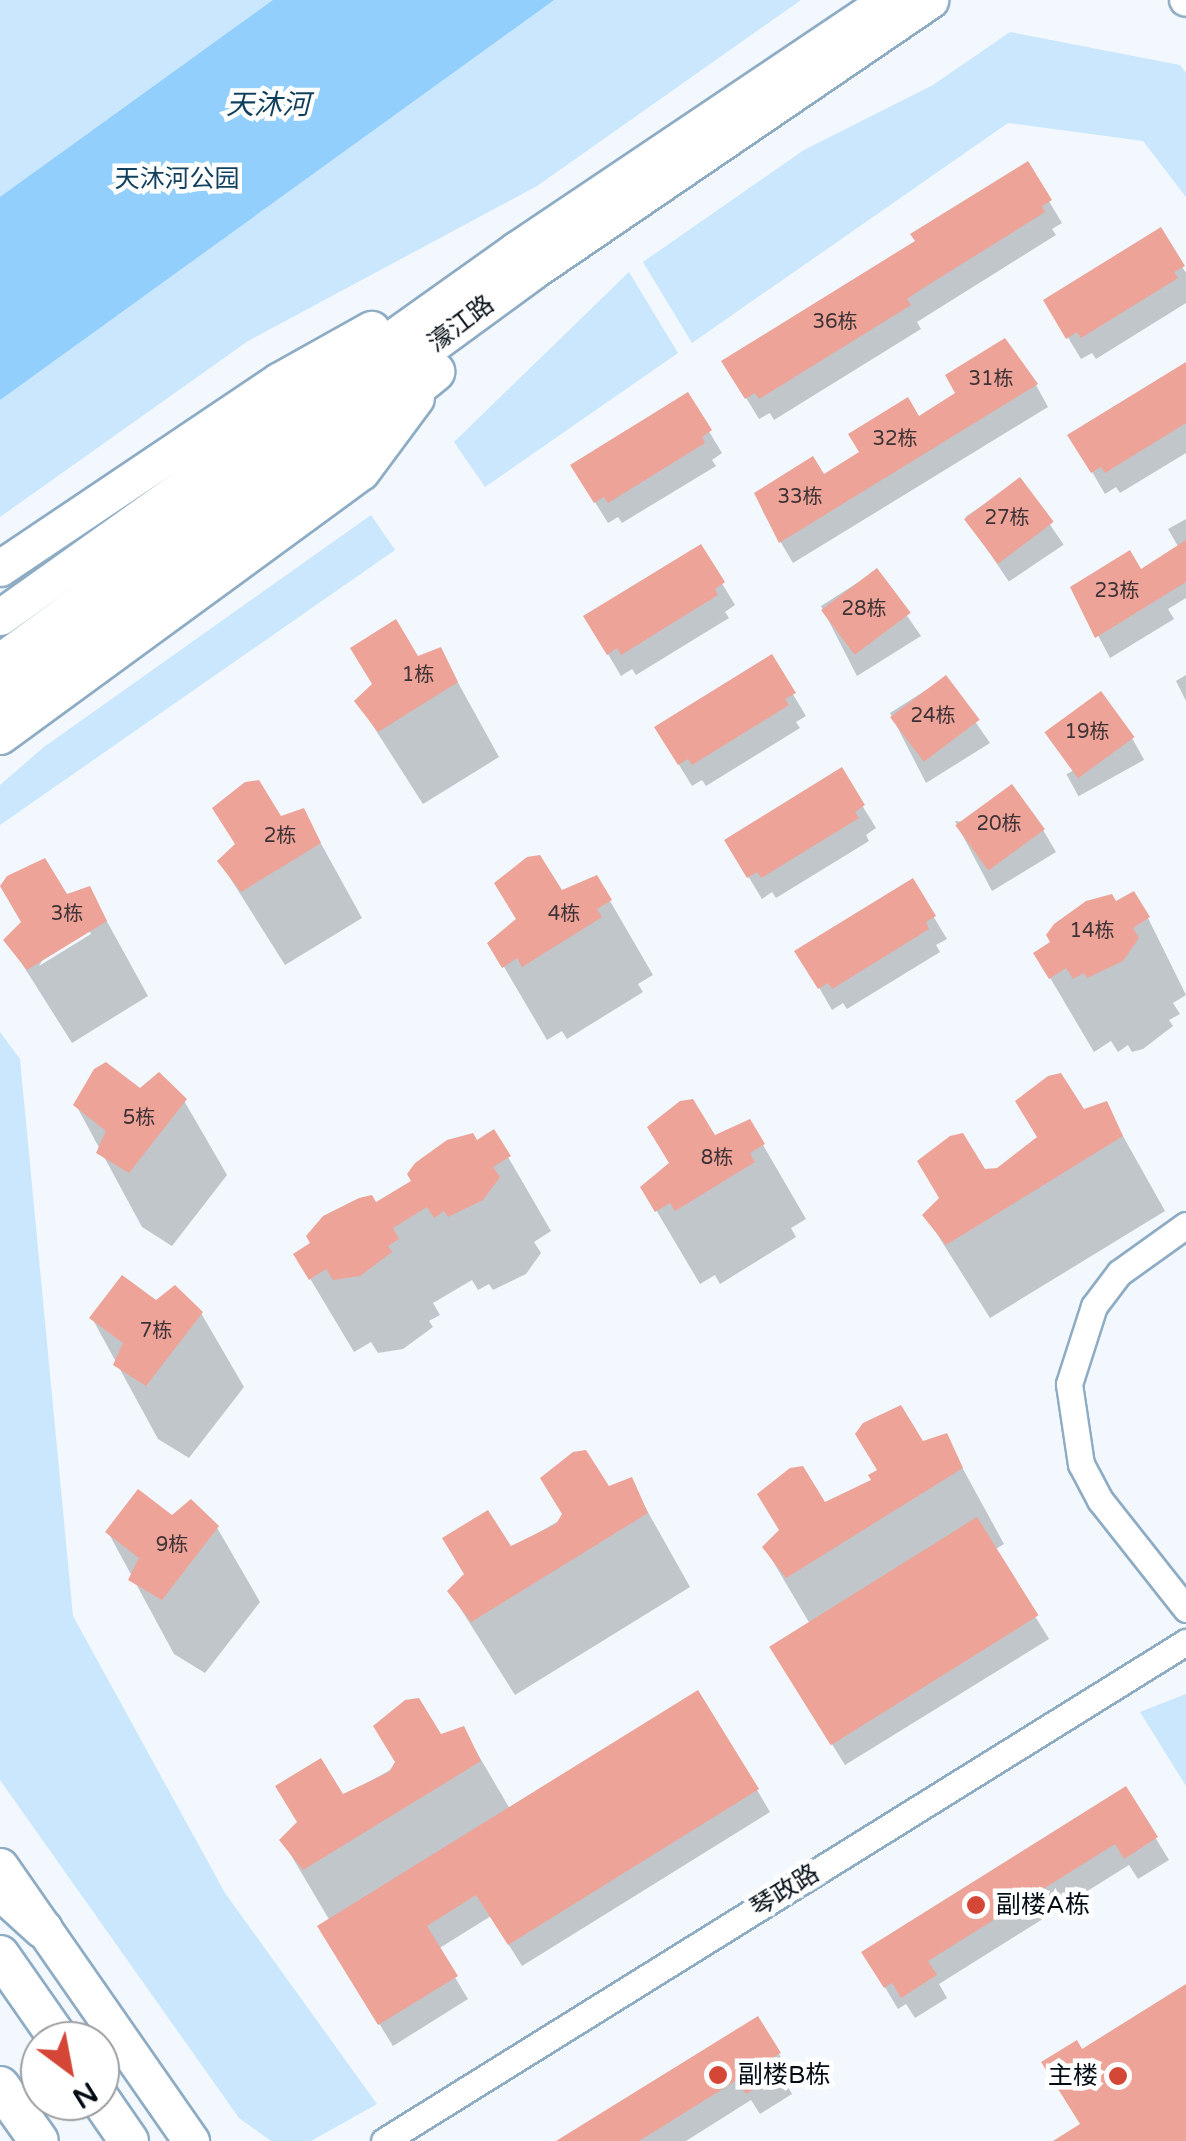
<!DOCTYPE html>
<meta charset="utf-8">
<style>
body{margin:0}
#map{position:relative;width:1186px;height:2141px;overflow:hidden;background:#f2f8fd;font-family:"Varela Round","Noto Sans SC",sans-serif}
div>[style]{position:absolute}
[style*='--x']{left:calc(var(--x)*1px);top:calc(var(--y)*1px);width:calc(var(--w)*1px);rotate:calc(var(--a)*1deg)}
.green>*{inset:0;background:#cae7fd}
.water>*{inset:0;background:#92cffd}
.shadow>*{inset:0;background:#0003;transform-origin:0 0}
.building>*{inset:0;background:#eda397;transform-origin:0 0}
.roads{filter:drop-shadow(2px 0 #8eacc4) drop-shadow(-2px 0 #8eacc4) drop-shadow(0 2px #8eacc4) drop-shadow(0 -2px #8eacc4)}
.minor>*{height:25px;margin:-12.5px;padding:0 12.5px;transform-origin:12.5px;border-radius:12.5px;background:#fff}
.tertiary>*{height:30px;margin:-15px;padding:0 15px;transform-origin:15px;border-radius:15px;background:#fff}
.secondary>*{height:35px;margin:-17.5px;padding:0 17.5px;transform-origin:17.5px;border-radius:17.5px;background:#fff}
.primary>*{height:38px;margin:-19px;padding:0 19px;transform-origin:19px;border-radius:19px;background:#fff}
.dots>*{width:28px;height:28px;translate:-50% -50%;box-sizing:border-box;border:5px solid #fff;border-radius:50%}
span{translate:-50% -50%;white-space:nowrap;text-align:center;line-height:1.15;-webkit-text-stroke:9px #fff;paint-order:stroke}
.number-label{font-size:20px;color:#3e3236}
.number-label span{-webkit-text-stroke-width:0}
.park-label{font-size:25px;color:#12415f}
.street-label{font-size:25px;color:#040d15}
.poi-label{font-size:25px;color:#040d15}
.left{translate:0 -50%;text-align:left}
.right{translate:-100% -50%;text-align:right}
.water-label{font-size:28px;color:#103f5d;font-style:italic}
.north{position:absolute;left:20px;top:2021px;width:100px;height:100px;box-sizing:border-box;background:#fff;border:2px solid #9b9ea1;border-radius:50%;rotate:148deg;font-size:28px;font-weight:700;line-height:40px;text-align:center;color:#040d15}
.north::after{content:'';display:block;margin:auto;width:35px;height:45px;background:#d44737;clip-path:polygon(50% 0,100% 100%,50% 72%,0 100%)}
</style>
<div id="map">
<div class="green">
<div style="clip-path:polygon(0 0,801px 0,537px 186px,248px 341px,0 517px)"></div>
<div style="clip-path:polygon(1010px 32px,1180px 65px,1186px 73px,1186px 197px,1143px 141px,1008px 123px,692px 343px,643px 262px,804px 150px,933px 85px)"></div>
<div style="clip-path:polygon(629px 272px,678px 353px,485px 487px,454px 442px)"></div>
<div style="clip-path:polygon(371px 515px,395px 550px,0 825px,0 785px,44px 747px)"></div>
<div style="clip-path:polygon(0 1032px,20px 1059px,73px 1616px,225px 1893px,377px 2104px,311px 2141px,271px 2141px,239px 2118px,0 1780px)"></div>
<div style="clip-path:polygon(1186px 1694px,1186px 1786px,1140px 1712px)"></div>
</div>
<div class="water">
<div style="clip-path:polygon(273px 0,554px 0,0 400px,0 197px)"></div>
</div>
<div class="shadow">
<div style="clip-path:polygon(1027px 165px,1062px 223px,1052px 229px,1056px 235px,917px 322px,921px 329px,774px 420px,770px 413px,759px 419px,737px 383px)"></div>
<div style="clip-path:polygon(1160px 231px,1186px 273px,1186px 303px,1096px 359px,1092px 353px,1081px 359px,1046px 301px)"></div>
<div style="clip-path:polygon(1186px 365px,1186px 453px,1120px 493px,1116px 487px,1105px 494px,1071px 436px)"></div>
<div style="clip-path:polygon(1036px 385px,1048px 407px,793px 563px,763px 512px,757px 494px,823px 477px,918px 419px)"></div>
<div style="clip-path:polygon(687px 395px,722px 453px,712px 460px,716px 466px,622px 523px,618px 517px,608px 523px,586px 488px)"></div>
<div style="left:1020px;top:480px;width:78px;height:66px;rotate:56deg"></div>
<div style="clip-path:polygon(1186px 519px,1186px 598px,1168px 609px,1174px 619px,1110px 658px,1073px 588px,1140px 572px,1179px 548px,1168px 529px)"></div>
<div style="clip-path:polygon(700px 547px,735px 605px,725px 612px,729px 618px,636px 675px,632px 669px,621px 676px,586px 617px)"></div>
<div style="clip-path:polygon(876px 571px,921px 636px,857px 676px,821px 606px)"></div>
<div style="clip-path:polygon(440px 650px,499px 757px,423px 804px,357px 701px,417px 659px)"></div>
<div style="clip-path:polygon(771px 658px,806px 716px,796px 722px,800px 728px,706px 786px,702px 780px,692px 786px,670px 750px)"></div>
<div style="clip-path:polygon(1186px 675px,1186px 701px,1176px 681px)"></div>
<div style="clip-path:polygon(945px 678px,990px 743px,926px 783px,890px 713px)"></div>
<div style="left:1132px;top:738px;width:25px;height:75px;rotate:61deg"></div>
<div style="clip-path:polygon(841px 771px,876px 828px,866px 835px,869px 841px,776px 898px,772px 892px,762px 899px,727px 841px)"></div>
<div style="clip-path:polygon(303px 811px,362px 918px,285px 965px,220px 862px,280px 819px)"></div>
<div style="clip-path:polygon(955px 821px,1043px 830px,1056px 852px,992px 891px)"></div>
<div style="clip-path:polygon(539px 858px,561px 894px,610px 901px,653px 975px,638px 984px,643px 992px,567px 1039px,562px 1031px,547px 1040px,490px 943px,518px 920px,497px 883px)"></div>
<div style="clip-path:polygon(912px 881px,947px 939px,936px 945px,940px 952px,847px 1009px,843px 1003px,832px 1010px,798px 951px)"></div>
<div style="clip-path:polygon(evenodd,89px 889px,148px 996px,72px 1043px,7px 940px,66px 897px,89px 889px,89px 930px,91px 934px,39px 966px,44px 957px,89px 930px)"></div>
<div style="clip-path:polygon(1115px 905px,1148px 918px,1186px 995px,1173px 1003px,1180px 1014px,1169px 1020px,1173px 1026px,1143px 1049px,1132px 1052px,1128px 1045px,1118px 1052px,1111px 1041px,1094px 1052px,1036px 954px)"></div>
<div style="clip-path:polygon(159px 1076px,179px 1092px,227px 1175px,172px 1246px,142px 1227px,76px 1105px,140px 1091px)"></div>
<div style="clip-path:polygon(1105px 1104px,1165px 1211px,990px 1318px,925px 1215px,942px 1199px,920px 1162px,962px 1136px,984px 1172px,998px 1170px,1082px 1112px)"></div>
<div style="clip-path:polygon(714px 1138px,763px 1145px,806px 1219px,791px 1228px,796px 1237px,720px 1284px,715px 1275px,700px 1284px,643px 1188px)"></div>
<div style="clip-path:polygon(476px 1144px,508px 1157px,551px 1231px,534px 1242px,541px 1253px,526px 1274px,493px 1290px,489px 1284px,478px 1290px,472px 1280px,433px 1303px,440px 1315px,429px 1321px,433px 1327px,403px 1349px,378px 1353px,371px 1342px,354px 1352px,296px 1255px)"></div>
<div style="clip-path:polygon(156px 1304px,201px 1313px,244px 1387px,189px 1458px,158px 1439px,92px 1318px)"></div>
<div style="clip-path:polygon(900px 1408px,922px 1444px,945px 1436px,1004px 1544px,994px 1550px,1049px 1639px,845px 1765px,785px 1669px,810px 1624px,765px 1548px,782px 1531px,760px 1494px,802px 1469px,824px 1505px,873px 1482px,880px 1471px,859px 1434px)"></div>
<div style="clip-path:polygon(630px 1480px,690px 1587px,515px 1695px,450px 1592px,467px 1575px,445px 1538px,487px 1513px,510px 1549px)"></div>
<div style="clip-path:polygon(138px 1492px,172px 1518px,191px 1502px,212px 1519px,260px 1602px,205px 1673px,174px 1654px,108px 1532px)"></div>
<div style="clip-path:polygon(463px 1729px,510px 1809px,757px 1790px,770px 1812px,522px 1966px,491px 1916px,438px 1949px,468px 1999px,393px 2046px,333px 1949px,330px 1921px,282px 1840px,299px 1824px,278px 1787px,320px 1761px,342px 1797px)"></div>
<div style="clip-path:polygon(1126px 1790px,1169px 1860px,1138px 1879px,1129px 1865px,939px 1984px,947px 1998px,915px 2018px,906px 2004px,898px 2009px,877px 1974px)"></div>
<div style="clip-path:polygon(779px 2054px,791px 2076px,784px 2080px,792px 2094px,760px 2114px,751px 2100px,686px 2141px,561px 2141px)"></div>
</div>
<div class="building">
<div style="clip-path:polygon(1028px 161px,1052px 200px,1042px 206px,1045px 212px,917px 292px,907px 299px,911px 305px,759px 399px,755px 393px,745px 399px,721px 361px,915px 241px,910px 234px)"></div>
<div style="clip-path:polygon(1161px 227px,1185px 266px,1174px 272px,1178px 278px,1081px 338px,1077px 332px,1066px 339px,1043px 300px)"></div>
<div style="clip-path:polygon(1005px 338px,1038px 384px,779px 543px,754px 493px,813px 456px,824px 474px,859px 452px,848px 434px,908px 397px,919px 416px,955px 393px,945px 375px)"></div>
<div style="clip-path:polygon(1186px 362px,1186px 423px,1105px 473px,1101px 467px,1091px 473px,1067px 435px)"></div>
<div style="clip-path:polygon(688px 392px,712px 430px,702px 437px,705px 443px,608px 503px,604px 497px,594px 503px,570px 465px)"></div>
<div style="left:1020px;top:477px;width:56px;height:70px;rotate:53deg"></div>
<div style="clip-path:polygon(1186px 540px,1186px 582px,1095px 638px,1070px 587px,1130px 550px,1141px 569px)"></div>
<div style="clip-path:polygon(701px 544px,725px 582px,715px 589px,718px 595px,621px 655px,617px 648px,607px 655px,583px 616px)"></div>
<div style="left:877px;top:568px;width:56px;height:70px;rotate:53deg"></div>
<div style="clip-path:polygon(396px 619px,418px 656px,441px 647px,458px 682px,378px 732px,354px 701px,372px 684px,350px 648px)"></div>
<div style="clip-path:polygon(772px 654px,796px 693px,785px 699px,789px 705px,692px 765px,688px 759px,678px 765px,654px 727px)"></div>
<div style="left:946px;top:675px;width:56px;height:70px;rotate:53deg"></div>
<div style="left:1101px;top:691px;width:57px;height:70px;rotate:54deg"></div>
<div style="clip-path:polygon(842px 767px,865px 805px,855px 812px,859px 818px,761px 878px,757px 872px,747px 878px,724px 840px)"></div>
<div style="clip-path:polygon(259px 780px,281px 816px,304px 808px,321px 843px,241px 892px,217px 861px,235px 844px,212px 808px,245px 782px)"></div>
<div style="left:1012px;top:784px;width:56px;height:70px;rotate:54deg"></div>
<div style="clip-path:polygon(540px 855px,562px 890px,597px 875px,612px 900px,597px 909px,602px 917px,522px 967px,517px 958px,502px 968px,487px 943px,516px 919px,494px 883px,527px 857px)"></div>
<div style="clip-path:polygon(45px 858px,67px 894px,90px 886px,107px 921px,27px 970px,3px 940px,21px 922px,0 886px,7px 876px)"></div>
<div style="clip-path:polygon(913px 878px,936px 916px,926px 922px,929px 929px,832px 989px,828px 983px,818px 989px,794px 951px)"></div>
<div style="clip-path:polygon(1134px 891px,1150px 917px,1133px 928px,1139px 938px,1123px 961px,1087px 978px,1084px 973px,1073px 979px,1066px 968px,1049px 979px,1033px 953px,1050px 942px,1046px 935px,1054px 924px,1086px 901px,1112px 894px,1116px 901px)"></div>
<div style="clip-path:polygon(106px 1062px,140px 1088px,159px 1072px,187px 1099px,129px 1173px,96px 1153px,106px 1131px,73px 1105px,94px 1069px)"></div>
<div style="clip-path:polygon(1061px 1073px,1084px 1109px,1107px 1101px,1123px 1136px,946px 1245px,922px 1215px,939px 1198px,917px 1161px,950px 1136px,963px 1133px,985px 1169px,997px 1168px,1037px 1137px,1015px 1101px,1048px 1076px)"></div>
<div style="clip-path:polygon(693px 1099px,715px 1135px,750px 1119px,765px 1144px,750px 1153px,755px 1162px,675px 1211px,670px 1203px,655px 1212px,640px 1187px,669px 1163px,647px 1127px,680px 1101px)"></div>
<div style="clip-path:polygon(494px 1129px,511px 1156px,493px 1167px,500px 1177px,483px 1200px,448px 1217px,444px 1211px,434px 1218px,427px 1207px,393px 1228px,399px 1239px,388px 1246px,392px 1252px,360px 1276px,333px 1280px,326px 1269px,309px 1280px,293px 1254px,310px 1243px,306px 1236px,323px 1216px,359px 1198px,372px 1195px,376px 1202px,411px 1181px,407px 1174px,415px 1163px,447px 1140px,473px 1133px,477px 1140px)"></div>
<div style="clip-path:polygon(122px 1275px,156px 1300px,175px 1285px,203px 1312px,146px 1386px,113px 1365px,123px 1343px,89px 1318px)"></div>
<div style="clip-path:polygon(901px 1405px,923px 1441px,947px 1433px,963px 1468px,786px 1578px,762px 1547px,779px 1530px,757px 1494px,790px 1468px,803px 1466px,825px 1502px,871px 1480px,868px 1475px,877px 1470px,855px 1434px,863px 1423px)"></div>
<div style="clip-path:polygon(586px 1450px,609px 1486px,632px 1477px,648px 1513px,471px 1622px,447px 1591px,464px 1574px,442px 1538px,488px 1510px,511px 1546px,556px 1524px,562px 1514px,540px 1478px,573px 1452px)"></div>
<div style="clip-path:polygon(138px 1489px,172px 1515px,191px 1499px,219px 1526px,162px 1600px,128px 1580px,139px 1558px,105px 1532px)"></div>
<div style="left:977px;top:1517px;width:116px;height:245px;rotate:58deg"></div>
<div style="clip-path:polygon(698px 1690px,759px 1789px,508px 1945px,476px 1895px,427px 1926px,458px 1976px,378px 2025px,317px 1926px)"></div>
<div style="clip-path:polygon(419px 1698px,441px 1734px,464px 1726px,481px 1761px,303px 1870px,279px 1840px,297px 1822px,275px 1786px,321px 1758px,343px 1794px,389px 1772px,395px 1762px,373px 1726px,405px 1700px)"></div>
<div style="clip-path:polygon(1126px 1786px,1158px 1837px,1124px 1859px,1115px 1844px,928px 1961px,937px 1975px,901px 1998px,892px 1983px,884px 1988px,861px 1952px)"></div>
<div style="clip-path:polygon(1186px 1984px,1186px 2141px,1053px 2141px,1080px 2124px,1041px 2062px,1077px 2040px,1082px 2049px)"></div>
<div style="clip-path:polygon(758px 2016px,781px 2053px,773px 2057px,782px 2071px,746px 2094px,737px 2080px,639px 2141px,556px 2141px)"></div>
</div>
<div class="roads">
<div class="minor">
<div style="--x:1186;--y:1225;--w:82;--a:144.4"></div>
<div style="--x:1119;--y:1273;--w:41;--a:127.1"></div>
<div style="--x:1094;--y:1306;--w:82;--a:107.8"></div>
<div style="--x:1069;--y:1384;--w:81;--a:81.5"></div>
<div style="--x:1081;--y:1464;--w:41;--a:62.2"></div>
<div style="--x:1100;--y:1500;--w:139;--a:51.7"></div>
<div style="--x:384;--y:2141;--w:945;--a:-31.89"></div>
</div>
<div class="tertiary">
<div style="--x:1185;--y:0;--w:1;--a:45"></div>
</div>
<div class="secondary">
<div style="--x:0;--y:568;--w:335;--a:-33.9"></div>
<div style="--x:278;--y:381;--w:107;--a:-29.2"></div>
<div style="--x:0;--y:617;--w:635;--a:-35.44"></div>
<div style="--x:517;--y:249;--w:445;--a:-33.9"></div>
<div style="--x:0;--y:661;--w:660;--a:-36.19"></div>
<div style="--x:533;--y:271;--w:481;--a:-34.3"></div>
<div style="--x:0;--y:736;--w:447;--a:-36.2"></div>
<div style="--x:361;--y:472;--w:92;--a:-53.4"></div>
<div style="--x:0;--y:1866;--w:335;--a:55.2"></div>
</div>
<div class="primary">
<div style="--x:0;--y:696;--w:318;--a:-34.9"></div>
<div style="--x:261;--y:514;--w:225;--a:-39.2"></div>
<div style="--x:0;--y:1890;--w:58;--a:42.2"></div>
<div style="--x:0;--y:1955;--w:105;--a:55.1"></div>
<div style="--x:0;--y:2086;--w:67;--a:54.7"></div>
<div style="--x:100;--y:2099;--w:51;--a:55.4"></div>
</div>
</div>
<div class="dots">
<div style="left:976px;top:1905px;background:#d44737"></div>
<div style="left:718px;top:2075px;background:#d44737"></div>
<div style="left:1118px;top:2076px;background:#d44737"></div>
</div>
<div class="number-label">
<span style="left:835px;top:322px">36栋</span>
<span style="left:991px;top:379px">31栋</span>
<span style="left:895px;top:439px">32栋</span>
<span style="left:800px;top:497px">33栋</span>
<span style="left:1007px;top:518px">27栋</span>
<span style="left:1117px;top:591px">23栋</span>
<span style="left:864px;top:609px">28栋</span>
<span style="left:418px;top:675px">1栋</span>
<span style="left:933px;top:716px">24栋</span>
<span style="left:1087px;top:732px">19栋</span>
<span style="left:999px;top:824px">20栋</span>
<span style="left:280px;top:836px">2栋</span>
<span style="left:67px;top:914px">3栋</span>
<span style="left:564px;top:914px">4栋</span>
<span style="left:1092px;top:931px">14栋</span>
<span style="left:139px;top:1118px">5栋</span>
<span style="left:717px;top:1158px">8栋</span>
<span style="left:156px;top:1331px">7栋</span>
<span style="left:172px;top:1545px">9栋</span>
</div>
<div class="park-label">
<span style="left:177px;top:179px">天沐河公园</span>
</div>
<div class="street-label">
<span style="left:461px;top:324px;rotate:-37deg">濠江路</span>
<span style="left:785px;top:1891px;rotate:-32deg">琴政路</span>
</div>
<div class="poi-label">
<span class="left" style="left:996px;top:1905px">副楼A栋</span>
<span class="left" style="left:738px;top:2075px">副楼B栋</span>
<span class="right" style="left:1098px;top:2076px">主楼</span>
</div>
<div class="water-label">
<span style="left:268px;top:105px">天沐河</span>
</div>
<div class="north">N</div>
</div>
